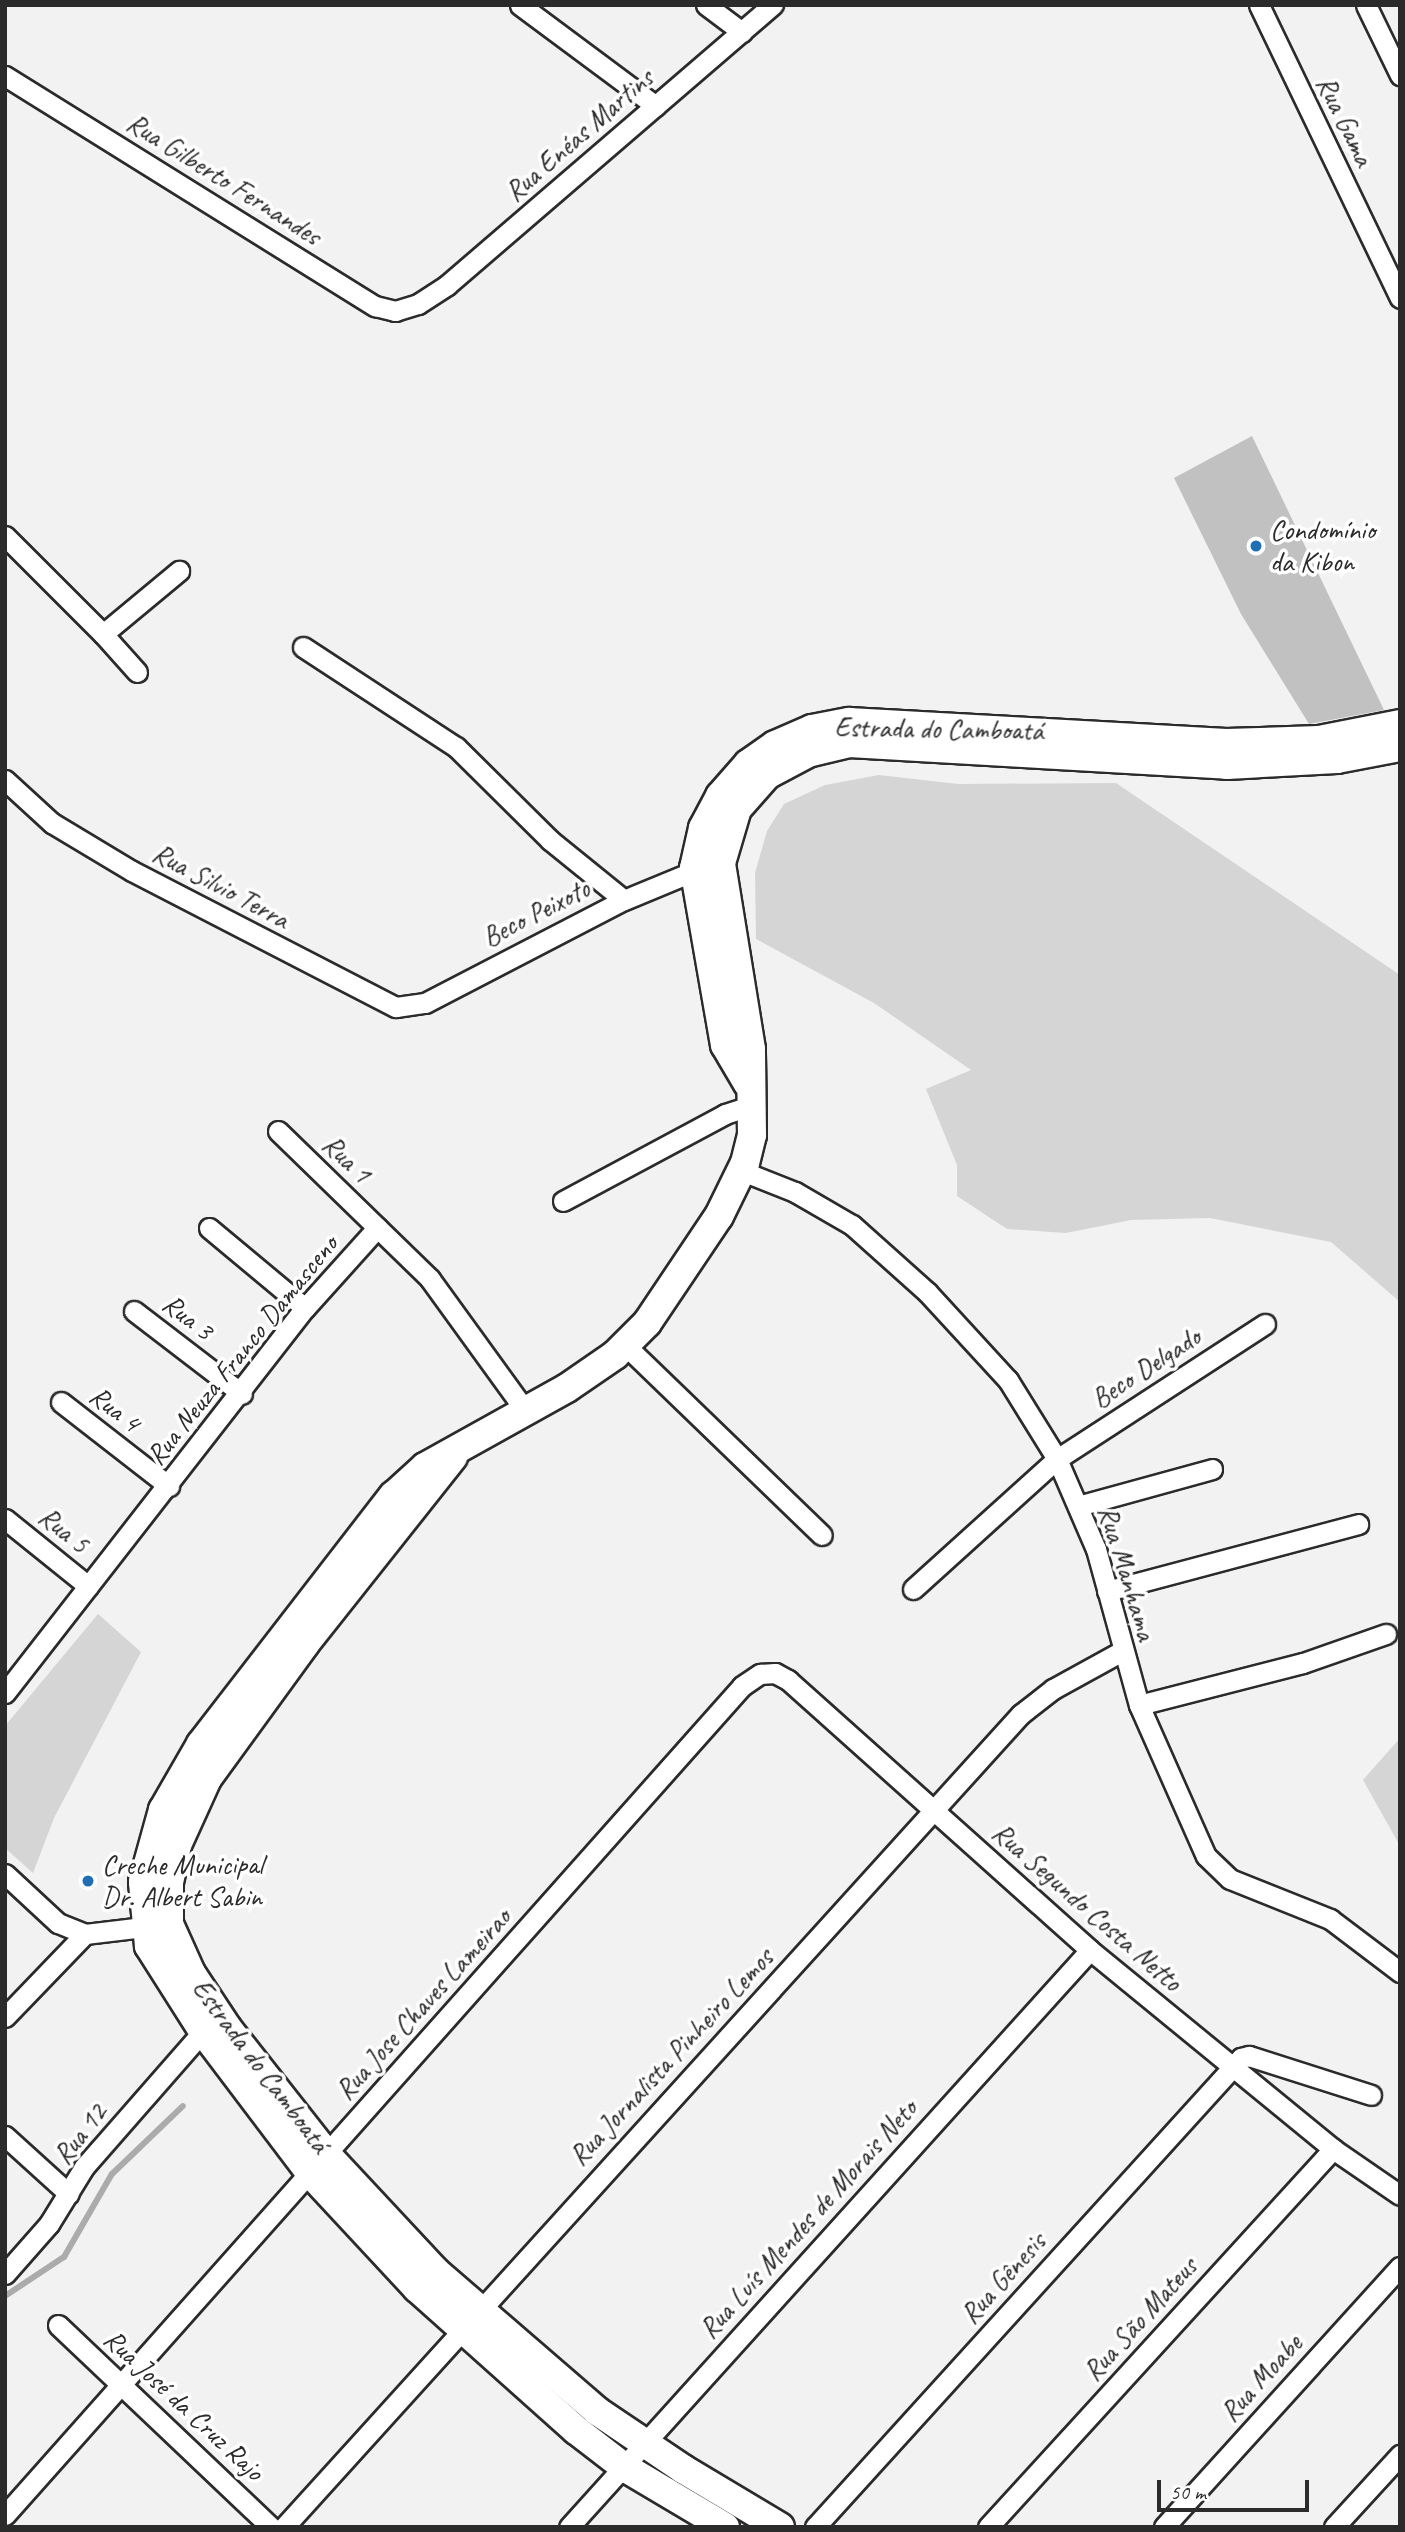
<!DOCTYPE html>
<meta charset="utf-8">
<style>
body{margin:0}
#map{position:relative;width:1405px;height:2532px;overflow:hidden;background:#f2f2f2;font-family:Caveat,sans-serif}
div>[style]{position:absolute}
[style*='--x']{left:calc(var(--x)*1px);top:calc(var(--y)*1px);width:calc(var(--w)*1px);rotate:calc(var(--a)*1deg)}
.green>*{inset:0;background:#d5d5d5}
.stream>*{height:6px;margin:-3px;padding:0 3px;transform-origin:3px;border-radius:3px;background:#ababab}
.building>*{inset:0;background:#c1c1c1}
.roads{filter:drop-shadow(2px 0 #2b2b2b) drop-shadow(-2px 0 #2b2b2b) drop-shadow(0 2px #2b2b2b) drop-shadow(0 -2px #2b2b2b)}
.street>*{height:19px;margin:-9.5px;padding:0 9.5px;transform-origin:9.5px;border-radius:9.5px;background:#fff}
.secondary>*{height:28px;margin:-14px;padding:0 14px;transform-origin:14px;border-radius:14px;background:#fff}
.dots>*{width:19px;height:19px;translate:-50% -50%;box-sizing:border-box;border:4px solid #fff;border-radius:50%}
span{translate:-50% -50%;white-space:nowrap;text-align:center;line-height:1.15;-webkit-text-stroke:7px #fff;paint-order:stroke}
.street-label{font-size:28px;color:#2b2b2b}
.poi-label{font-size:28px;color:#2b2b2b}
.left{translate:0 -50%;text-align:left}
.frame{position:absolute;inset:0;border:7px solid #2b2b2b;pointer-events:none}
.scale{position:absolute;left:1157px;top:2480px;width:152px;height:32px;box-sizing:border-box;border:4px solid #2b2b2b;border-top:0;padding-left:9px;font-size:21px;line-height:24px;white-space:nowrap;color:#2b2b2b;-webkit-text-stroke:5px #fff;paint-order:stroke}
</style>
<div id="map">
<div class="green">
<div style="clip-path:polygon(879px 775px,958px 784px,1116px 783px,1400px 975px,1400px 1302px,1331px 1242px,1210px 1218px,1131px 1220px,1066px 1233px,1007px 1229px,957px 1196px,957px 1165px,926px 1089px,971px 1070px,874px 1003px,756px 939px,755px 873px,767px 831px,784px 804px,825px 785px)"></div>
<div style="clip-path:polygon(98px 1614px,141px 1652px,54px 1818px,33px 1873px,5px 1848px,5px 1726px)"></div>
<div style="clip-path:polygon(1400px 1738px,1400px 1846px,1363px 1780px)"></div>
</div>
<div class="stream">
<div style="--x:5;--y:2296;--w:71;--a:-33.5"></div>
<div style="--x:64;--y:2257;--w:96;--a:-60"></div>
<div style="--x:112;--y:2174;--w:98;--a:-43.8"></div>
</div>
<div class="building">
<div style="clip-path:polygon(1252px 436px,1384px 710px,1309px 724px,1241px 614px,1174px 478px)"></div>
</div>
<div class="roads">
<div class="street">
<div style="--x:520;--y:5;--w:169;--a:36.6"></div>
<div style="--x:706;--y:5;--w:45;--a:36.9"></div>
<div style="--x:1259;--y:5;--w:325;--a:64.3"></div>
<div style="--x:1366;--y:5;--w:78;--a:64.1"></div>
<div style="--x:5;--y:76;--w:436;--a:31.9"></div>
<div style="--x:375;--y:306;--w:21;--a:14"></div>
<div style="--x:395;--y:311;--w:24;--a:-17"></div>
<div style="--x:418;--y:304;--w:35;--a:-33"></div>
<div style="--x:447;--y:285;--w:430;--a:-40.7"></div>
<div style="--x:5;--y:536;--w:139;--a:45"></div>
<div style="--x:103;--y:634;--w:99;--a:-39.7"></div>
<div style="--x:103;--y:634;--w:51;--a:48.2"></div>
<div style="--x:303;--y:647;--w:183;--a:33.2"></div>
<div style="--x:456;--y:747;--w:132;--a:44.7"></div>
<div style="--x:550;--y:840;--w:95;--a:39"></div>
<div style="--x:5;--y:780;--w:64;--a:42.5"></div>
<div style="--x:52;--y:823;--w:93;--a:31"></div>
<div style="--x:132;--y:871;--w:297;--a:27.3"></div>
<div style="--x:396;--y:1007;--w:29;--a:-8"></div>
<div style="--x:425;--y:1003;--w:224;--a:-27.4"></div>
<div style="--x:624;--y:900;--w:89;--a:-22.5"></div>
<div style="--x:278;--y:1131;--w:212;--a:44.2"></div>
<div style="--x:430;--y:1279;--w:162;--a:54.1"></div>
<div style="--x:742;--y:1171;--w:57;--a:21.6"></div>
<div style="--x:795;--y:1192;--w:66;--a:30.1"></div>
<div style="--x:852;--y:1225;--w:101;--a:41.8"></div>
<div style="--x:927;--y:1292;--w:120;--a:47.4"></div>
<div style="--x:1008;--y:1380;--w:93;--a:58.2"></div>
<div style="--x:1057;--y:1459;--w:98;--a:66.6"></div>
<div style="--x:1096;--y:1549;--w:162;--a:74.6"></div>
<div style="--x:1139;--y:1705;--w:165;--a:66.1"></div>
<div style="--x:1206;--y:1856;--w:33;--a:44"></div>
<div style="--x:1230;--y:1879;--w:108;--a:21.8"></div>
<div style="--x:1330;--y:1919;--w:88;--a:37.1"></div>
<div style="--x:563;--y:1201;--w:184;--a:-28.2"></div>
<div style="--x:725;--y:1114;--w:26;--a:-18"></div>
<div style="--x:209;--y:1228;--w:125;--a:39.8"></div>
<div style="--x:134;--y:1311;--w:136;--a:37.5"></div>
<div style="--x:626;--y:1346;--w:272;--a:44"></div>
<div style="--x:61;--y:1402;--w:137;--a:37.9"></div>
<div style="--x:1078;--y:1506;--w:139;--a:-15.4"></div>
<div style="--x:5;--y:1519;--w:107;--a:38.9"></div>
<div style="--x:913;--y:1589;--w:194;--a:-42.1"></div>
<div style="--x:1057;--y:1459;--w:248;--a:-33"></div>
<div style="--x:1107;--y:1591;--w:260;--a:-14.9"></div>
<div style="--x:5;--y:1693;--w:488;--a:-52.1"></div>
<div style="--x:305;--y:1308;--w:108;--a:-48"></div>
<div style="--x:1139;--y:1705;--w:169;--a:-14.4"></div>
<div style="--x:1303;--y:1663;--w:88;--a:-19.3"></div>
<div style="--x:5;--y:1874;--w:72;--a:42.8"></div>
<div style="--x:58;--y:1923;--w:29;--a:22"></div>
<div style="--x:85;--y:1934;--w:59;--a:-6.8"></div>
<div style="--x:5;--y:2017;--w:115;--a:-46.1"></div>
<div style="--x:5;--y:2136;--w:86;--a:42.2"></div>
<div style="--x:5;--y:2274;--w:67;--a:-48.7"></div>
<div style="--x:49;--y:2224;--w:67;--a:-58.4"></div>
<div style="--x:84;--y:2167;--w:181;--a:-48.8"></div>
<div style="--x:58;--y:2325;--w:294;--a:43.5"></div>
<div style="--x:5;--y:2515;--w:1109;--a:-48.36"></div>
<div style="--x:742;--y:1686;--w:22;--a:-34"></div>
<div style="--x:760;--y:1674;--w:15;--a:-4"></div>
<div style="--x:775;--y:1673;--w:15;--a:28"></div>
<div style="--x:788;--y:1680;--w:405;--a:41.8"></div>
<div style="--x:1090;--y:1950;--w:314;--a:39.3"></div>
<div style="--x:1333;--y:2149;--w:81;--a:34.5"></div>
<div style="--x:284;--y:2527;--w:1097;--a:-47.81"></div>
<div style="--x:1021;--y:1714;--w:41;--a:-38"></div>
<div style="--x:1053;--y:1689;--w:79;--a:-28.8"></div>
<div style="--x:569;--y:2527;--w:777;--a:-47.92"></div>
<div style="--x:815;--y:2527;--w:634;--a:-47.75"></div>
<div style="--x:1241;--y:2058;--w:8;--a:-14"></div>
<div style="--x:1249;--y:2056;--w:128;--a:17.7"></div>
<div style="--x:988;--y:2527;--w:512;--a:-47.61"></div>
<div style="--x:1164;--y:2527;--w:351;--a:-47.8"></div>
<div style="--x:1334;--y:2527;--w:98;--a:-47.5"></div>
</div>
<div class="secondary">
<div style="--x:748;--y:1084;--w:45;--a:-120.5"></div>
<div style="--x:725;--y:1045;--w:180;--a:-99.9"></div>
<div style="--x:694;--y:868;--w:41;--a:-77.3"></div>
<div style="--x:703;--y:828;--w:36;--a:-62"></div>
<div style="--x:720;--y:796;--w:43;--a:-48.8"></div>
<div style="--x:748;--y:764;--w:33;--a:-35"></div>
<div style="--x:775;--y:745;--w:40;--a:-23.4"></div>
<div style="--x:812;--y:729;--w:38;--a:-11"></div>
<div style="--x:849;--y:722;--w:378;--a:3.2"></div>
<div style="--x:1226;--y:743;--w:93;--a:-1.8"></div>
<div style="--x:1319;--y:740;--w:83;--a:-11.2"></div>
<div style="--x:453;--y:1457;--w:238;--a:128.4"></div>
<div style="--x:305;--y:1644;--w:167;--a:126"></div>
<div style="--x:207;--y:1779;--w:72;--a:114.4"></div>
<div style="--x:177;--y:1845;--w:38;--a:102"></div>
<div style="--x:169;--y:1882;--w:42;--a:90"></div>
<div style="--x:169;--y:1924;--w:54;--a:65.8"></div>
<div style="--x:191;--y:1973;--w:67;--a:56.5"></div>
<div style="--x:228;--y:2029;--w:160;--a:51.8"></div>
<div style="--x:327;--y:2155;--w:158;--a:47"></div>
<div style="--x:435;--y:2271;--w:214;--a:40.8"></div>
<div style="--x:597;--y:2411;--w:104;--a:34"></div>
<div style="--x:683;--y:2469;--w:113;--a:30.9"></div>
<div style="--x:725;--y:2527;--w:117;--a:-149.3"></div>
<div style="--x:624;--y:2467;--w:61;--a:-142.4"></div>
<div style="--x:576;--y:2430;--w:213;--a:-138.2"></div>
<div style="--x:417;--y:2288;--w:156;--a:-132.9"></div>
<div style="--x:311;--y:2174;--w:179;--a:-127.1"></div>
<div style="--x:203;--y:2031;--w:101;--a:-122.4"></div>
<div style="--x:149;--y:1946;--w:64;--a:-95.4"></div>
<div style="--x:143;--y:1882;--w:75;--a:-74.5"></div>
<div style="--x:163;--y:1810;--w:76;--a:-60.1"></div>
<div style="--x:201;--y:1744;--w:314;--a:-52.3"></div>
<div style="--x:393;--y:1496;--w:43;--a:-42.2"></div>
<div style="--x:425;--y:1467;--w:162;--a:-29.1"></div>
<div style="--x:567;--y:1388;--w:58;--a:-34.5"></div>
<div style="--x:615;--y:1355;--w:45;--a:-45"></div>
<div style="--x:647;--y:1323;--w:129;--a:-56.1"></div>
<div style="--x:719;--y:1216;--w:59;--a:-63.9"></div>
<div style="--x:745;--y:1163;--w:29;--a:-76"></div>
<div style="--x:752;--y:1135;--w:86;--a:-90.7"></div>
<div style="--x:751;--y:1049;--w:188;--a:-99.2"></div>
<div style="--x:721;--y:863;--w:56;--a:-73.5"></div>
<div style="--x:737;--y:809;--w:45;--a:-48.6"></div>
<div style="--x:767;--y:775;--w:47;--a:-28.2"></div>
<div style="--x:808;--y:753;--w:42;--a:-13.7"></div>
<div style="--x:849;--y:743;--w:379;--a:3.3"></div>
<div style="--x:1227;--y:765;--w:110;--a:-3.1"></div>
<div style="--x:1337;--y:759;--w:64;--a:-10.8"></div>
</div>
</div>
<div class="dots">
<div style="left:1256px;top:546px;background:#1f6fb2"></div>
<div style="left:88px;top:1881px;background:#1f6fb2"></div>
</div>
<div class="street-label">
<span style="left:1345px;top:121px;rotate:64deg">Rua Gama</span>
<span style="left:579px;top:135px;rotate:-41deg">Rua Enéas Martins</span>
<span style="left:224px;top:179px;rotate:32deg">Rua Gilberto Fernandes</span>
<span style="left:939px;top:729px;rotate:1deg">Estrada do Camboatá</span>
<span style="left:221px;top:886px;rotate:28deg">Rua Silvio Terra</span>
<span style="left:536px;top:913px;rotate:-27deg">Beco Peixoto</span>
<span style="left:347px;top:1159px;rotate:44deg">Rua 1</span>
<span style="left:188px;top:1317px;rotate:38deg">Rua 3</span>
<span style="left:242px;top:1350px;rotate:-51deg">Rua Neuza Franco Damasceno</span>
<span style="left:1146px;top:1368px;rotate:-33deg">Beco Delgado</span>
<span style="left:115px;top:1409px;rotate:38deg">Rua 4</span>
<span style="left:64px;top:1530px;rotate:39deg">Rua 5</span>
<span style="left:1127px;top:1573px;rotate:73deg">Rua Manhama</span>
<span style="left:1087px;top:1907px;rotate:41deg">Rua Segundo Costa Netto</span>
<span style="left:423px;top:2004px;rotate:-48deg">Rua Jose Chaves Lameirao</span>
<span style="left:671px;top:2057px;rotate:-47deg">Rua Jornalista Pinheiro Lemos</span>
<span style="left:261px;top:2066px;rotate:53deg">Estrada do Camboatá</span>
<span style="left:80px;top:2134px;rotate:-52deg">Rua 12</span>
<span style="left:808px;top:2219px;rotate:-48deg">Rua Luís Mendes de Morais Neto</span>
<span style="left:1003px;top:2278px;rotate:-48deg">Rua Gênesis</span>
<span style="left:1140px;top:2319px;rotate:-48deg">Rua São Mateus</span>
<span style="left:1261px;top:2378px;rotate:-48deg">Rua Moabe</span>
<span style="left:184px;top:2405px;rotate:43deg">Rua José da Cruz Rajo</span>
</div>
<div class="poi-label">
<span class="left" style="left:1270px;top:546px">Condomínio<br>da Kibon</span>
<span class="left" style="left:102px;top:1881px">Creche Municipal<br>Dr. Albert Sabin</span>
</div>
<div class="frame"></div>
<div class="scale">50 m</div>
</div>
